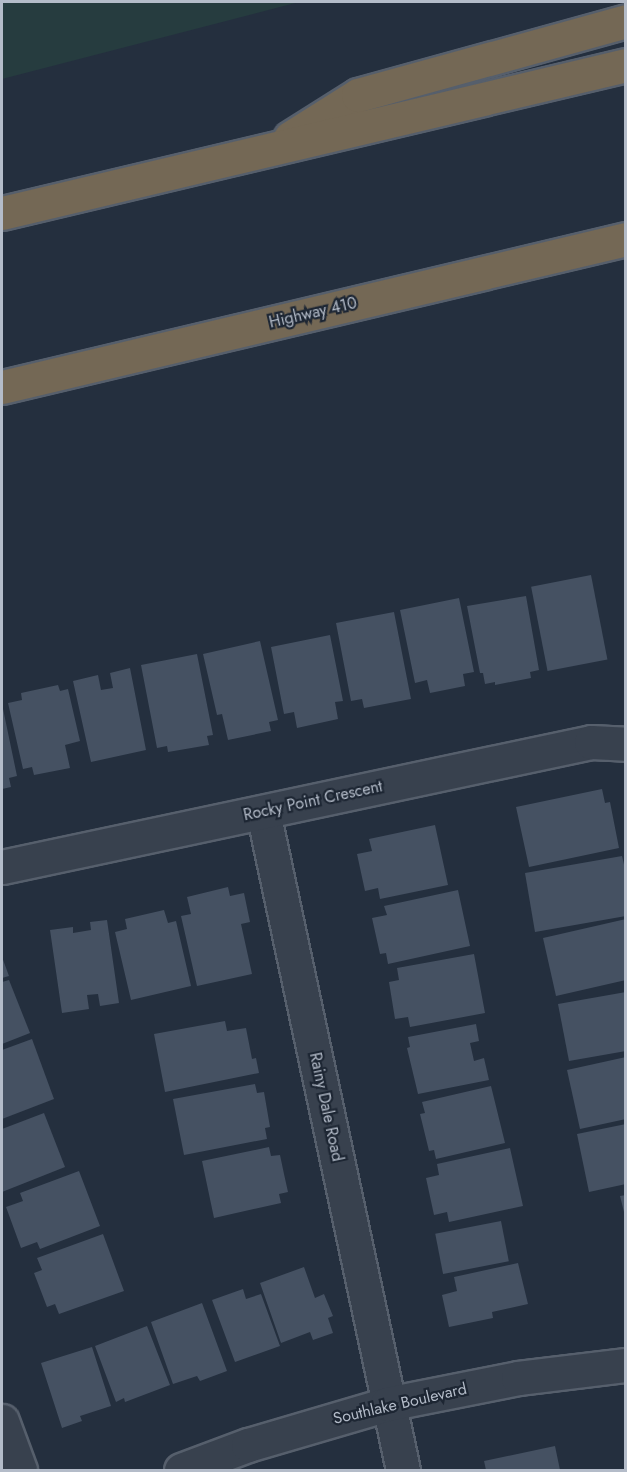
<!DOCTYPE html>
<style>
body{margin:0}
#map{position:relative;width:627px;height:1472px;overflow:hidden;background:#242f3e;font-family:Jost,sans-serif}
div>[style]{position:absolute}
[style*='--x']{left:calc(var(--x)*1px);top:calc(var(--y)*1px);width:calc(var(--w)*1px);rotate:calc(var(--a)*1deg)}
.green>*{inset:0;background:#263c3f}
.building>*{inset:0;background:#455162;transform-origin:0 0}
.roads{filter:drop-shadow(2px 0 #565f6c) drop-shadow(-2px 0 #565f6c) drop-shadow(0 2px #565f6c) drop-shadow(0 -2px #565f6c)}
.minor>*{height:33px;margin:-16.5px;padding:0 16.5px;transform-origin:16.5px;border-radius:16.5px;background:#38414e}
.tertiary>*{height:33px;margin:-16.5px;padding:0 16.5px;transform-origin:16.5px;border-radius:16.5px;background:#38414e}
.motorway>*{height:33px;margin:-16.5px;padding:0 16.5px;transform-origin:16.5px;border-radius:16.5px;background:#746855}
span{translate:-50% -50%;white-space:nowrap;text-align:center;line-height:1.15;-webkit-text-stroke:4.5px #1d2633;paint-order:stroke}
.street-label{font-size:16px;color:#b4bcc9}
.frame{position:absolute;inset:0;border:3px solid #b4bcc9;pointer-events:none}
</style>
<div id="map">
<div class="green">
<div style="clip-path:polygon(2px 2px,299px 2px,2px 79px)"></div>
</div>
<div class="building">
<div style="left:591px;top:575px;width:86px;height:61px;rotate:79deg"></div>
<div style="clip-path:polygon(526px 596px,539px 670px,530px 672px,531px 678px,495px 685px,495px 682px,485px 684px,483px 673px,480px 673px,467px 606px)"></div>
<div style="clip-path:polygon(459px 598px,474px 672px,463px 674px,465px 686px,430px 693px,427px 680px,415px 683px,400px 610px)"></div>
<div style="clip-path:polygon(394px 612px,411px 699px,364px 708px,362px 699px,351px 701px,336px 623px)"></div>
<div style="clip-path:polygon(330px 635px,343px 701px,335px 702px,338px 719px,297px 728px,294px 712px,284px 714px,271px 647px)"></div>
<div style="clip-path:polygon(260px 641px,278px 720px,269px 722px,271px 731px,228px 740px,222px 714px,217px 715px,203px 654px)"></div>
<div style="clip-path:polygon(197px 654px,213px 735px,207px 736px,209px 745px,168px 752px,167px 746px,157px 748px,141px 665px)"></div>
<div style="clip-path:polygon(130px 668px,146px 750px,91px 762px,73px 681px,98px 675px,101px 690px,113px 688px,110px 673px)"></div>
<div style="clip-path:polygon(58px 685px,60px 691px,68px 689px,80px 741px,65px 745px,70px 768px,34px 775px,32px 767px,23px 769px,8px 703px,22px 700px,21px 693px)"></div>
<div style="clip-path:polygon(2px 704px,17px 776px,9px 778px,11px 787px,2px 789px)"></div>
<div style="clip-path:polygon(602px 789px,605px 803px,610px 802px,619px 848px,529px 867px,516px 807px)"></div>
<div style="clip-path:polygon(435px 825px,448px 885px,380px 899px,378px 888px,365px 891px,357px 854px,372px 851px,369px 839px)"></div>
<div style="clip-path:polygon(622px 856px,626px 873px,626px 916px,535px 932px,525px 873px)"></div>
<div style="clip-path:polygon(228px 887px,230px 896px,244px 893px,250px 922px,241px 924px,252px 974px,197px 986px,181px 916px,191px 914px,187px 897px)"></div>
<div style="clip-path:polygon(458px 890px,470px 946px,388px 964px,386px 953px,380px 954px,372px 918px,387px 915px,384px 906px)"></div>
<div style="clip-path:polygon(164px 910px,168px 923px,176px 921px,191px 986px,131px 1000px,115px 932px,127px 929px,125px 919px)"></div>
<div style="clip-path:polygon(626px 919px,626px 980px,556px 996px,543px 938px)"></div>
<div style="clip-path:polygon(107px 920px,119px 1003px,100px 1006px,98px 994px,87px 995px,89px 1009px,62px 1013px,50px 930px,73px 927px,73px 933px,91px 930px,90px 922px)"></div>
<div style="clip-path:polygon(474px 954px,485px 1013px,410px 1027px,408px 1017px,395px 1019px,389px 982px,399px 980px,397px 968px)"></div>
<div style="clip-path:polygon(2px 957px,9px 976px,2px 978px)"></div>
<div style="clip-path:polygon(9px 980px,30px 1033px,2px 1044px,2px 982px)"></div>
<div style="clip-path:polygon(626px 992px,626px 1051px,569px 1061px,558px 1004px)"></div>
<div style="clip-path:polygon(225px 1021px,227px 1031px,246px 1028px,252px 1059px,256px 1058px,259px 1073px,165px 1092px,154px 1034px)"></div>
<div style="clip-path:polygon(476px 1024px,479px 1041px,470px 1043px,474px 1061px,484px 1058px,489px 1080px,418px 1094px,407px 1048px,410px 1047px,408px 1037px)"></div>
<div style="clip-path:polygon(32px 1039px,54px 1099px,2px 1119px,2px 1050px)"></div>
<div style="clip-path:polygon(626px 1057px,626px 1119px,580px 1129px,567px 1070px)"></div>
<div style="clip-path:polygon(255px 1084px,257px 1093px,264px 1092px,270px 1127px,265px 1128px,267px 1139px,184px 1155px,173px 1099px)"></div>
<div style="clip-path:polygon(491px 1086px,505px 1143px,436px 1159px,434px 1150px,429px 1151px,420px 1114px,425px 1113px,422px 1102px)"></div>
<div style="clip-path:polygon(44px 1113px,65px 1167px,2px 1192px,2px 1129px)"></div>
<div style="clip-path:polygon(626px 1124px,626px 1184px,589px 1192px,577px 1134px)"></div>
<div style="clip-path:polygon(269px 1147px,271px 1156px,280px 1155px,284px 1174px,288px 1192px,279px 1194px,281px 1203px,214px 1218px,202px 1161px)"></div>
<div style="clip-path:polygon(510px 1148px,523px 1206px,449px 1222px,447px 1212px,434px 1215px,426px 1178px,439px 1175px,437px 1164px)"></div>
<div style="clip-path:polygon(79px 1171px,100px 1226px,40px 1249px,37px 1242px,21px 1248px,6px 1207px,23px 1201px,20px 1193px)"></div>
<div style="clip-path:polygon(626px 1195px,626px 1216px,625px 1216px,620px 1196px)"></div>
<div style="left:501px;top:1221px;width:41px;height:67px;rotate:79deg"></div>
<div style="clip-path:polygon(103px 1234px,124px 1291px,59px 1314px,55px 1304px,47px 1307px,34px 1273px,42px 1270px,37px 1258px)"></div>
<div style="clip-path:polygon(518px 1263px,528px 1304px,492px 1312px,493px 1318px,449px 1327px,442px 1295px,457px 1291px,454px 1277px)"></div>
<div style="clip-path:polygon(304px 1267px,315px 1298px,324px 1294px,333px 1316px,328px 1318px,333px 1333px,313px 1340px,310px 1332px,281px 1343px,260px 1283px)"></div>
<div style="clip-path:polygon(243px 1289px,246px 1299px,261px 1294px,280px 1346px,235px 1362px,212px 1300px)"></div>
<div style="clip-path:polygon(202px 1303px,227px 1371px,200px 1381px,197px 1376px,173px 1384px,151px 1322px)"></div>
<div style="clip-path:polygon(147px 1326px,170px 1385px,125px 1402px,124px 1398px,116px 1402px,95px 1346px)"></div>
<div style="clip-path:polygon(92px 1347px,111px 1406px,80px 1416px,82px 1421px,62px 1428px,41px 1363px)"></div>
<div style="clip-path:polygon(555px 1446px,560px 1470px,486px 1470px,484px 1461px)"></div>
</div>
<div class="roads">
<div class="minor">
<div style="--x:263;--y:812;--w:673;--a:77.99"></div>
<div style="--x:2;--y:867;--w:602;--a:-11.98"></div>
<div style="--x:591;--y:742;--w:35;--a:3"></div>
<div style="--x:2;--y:1421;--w:52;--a:69.8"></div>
</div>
<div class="tertiary">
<div style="--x:181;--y:1470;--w:72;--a:-20.5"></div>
<div style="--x:248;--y:1445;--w:145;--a:-16.4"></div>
<div style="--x:387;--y:1404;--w:134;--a:-11.2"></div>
<div style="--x:518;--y:1378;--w:109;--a:-6.9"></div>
</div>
<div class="motorway">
<div style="--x:290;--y:138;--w:80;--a:-32.3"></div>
<div style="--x:358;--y:95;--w:278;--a:-15.4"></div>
<div style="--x:2;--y:213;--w:641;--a:-13.34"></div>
<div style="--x:2;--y:387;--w:641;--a:-13.34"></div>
</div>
</div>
<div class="street-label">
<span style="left:313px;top:313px;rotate:-13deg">Highway 410</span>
<span style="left:313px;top:801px;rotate:-12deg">Rocky Point Crescent</span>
<span style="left:326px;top:1107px;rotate:78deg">Rainy Dale Road</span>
<span style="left:400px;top:1404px;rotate:-13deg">Southlake Boulevard</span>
</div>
<div class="frame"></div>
</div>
